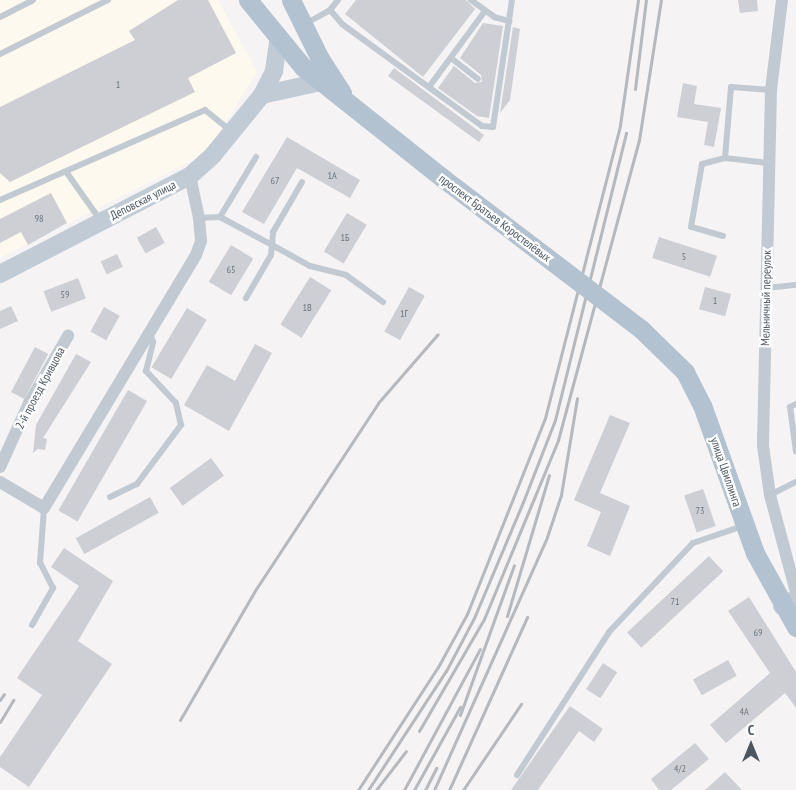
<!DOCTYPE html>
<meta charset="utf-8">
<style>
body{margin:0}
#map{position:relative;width:796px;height:790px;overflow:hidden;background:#f5f3f3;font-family:"PT Sans Narrow",sans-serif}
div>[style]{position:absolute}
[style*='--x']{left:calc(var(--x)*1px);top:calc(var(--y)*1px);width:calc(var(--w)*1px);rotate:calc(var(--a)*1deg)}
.commercial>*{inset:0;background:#fdf9ef}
.building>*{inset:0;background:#cdcfd5;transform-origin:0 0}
.lane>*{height:6px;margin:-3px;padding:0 3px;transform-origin:3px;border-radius:3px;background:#c1cad2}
.street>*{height:12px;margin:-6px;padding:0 6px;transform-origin:6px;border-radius:6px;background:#c1cad2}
.secondary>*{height:18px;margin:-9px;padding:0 9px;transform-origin:9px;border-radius:9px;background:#c1cbd6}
.primary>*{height:19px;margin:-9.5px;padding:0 9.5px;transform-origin:9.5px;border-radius:9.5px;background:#b3c2d1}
.rail>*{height:3px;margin:-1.5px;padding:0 1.5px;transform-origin:1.5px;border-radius:1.5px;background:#b5b8bd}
.primary-bridge>*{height:19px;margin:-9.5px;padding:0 9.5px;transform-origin:9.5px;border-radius:9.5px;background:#b3c2d1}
span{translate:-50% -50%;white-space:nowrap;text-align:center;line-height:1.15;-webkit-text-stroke:4.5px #fff;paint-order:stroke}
.number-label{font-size:10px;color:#6b747e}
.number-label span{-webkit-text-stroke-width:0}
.street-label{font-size:12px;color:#4a5661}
.north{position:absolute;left:726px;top:720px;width:50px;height:50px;-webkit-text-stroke:4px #fff;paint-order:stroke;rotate:0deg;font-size:14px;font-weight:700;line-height:20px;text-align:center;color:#4a5661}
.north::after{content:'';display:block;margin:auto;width:18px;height:22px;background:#4a5661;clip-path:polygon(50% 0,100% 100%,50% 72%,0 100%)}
</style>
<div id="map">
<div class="commercial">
<div style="clip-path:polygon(0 0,218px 0,257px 72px,207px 153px,0 258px)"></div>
</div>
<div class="building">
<div style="clip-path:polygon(178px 0,208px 0,236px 53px,188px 78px,195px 92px,10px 182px,0 173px,0 107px,135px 40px,129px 31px)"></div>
<div style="clip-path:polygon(356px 0,466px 0,475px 9px,423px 77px,345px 14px)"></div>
<div style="clip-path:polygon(738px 0,757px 0,758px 11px,740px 13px)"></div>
<div style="clip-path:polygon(483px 23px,503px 26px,489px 118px,477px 116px,438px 88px,454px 66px,475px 83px,482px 82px,481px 75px,460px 58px)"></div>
<div style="clip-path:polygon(513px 27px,520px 29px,510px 100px,500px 113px)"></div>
<div style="clip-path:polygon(394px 68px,484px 135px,479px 142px,388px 76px)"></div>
<div style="clip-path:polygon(683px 83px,697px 86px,694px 104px,721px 108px,714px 147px,704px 145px,708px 122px,677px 117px)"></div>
<div style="clip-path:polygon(287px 137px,360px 180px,350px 198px,297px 168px,264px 224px,242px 212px)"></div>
<div style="clip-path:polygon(51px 193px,67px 223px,28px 245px,21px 232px,0 243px,0 219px)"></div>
<div style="left:347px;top:213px;width:23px;height:45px;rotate:31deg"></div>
<div style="left:156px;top:227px;width:18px;height:22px;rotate:61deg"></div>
<div style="left:659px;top:237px;width:61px;height:22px;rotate:18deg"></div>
<div style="left:231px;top:245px;width:26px;height:43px;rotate:31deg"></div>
<div style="left:117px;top:254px;width:14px;height:18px;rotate:65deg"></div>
<div style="left:310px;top:277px;width:25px;height:56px;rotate:32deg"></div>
<div style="left:78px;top:278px;width:22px;height:37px;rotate:69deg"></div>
<div style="left:409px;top:287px;width:18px;height:51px;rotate:29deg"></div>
<div style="left:705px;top:287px;width:27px;height:23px;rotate:15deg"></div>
<div style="clip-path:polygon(11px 306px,18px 321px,0 329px,0 311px)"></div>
<div style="left:104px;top:307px;width:18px;height:28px;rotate:29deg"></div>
<div style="left:187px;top:308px;width:23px;height:69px;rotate:31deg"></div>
<div style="clip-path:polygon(255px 344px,272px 353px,229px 431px,184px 405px,207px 365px,235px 381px)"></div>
<div style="left:35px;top:347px;width:15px;height:51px;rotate:28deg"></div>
<div style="clip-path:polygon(76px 354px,91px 362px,43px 438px,47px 439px,45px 450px,38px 449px,33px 453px,36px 425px)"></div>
<div style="left:128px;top:390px;width:22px;height:139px;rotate:30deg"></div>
<div style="clip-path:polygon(610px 415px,630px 423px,600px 493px,630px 506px,610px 556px,587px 546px,601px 512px,574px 500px)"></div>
<div style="left:211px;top:458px;width:22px;height:51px;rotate:54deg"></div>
<div style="left:703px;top:489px;width:39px;height:20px;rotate:71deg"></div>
<div style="left:150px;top:497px;width:18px;height:85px;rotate:61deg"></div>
<div style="clip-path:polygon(64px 548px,113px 581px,78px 641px,112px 664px,29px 787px,0 767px,0 757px,42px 695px,17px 678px,79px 586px,51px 567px)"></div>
<div style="left:709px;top:556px;width:21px;height:112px;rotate:47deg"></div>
<div style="clip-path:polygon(749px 597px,796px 672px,796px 708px,785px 693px,726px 743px,710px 725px,770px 673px,728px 611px)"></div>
<div style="left:728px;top:660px;width:18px;height:40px;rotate:61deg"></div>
<div style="left:603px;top:663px;width:17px;height:31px;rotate:33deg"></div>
<div style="clip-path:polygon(570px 706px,603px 729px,594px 742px,579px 731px,538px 790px,511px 790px)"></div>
<div style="clip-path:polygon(695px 743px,709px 759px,671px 790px,659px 790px,651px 779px)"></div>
<div style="clip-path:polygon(725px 772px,742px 790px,705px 790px)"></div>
</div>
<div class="lane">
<div style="--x:471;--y:0;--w:29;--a:36"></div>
<div style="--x:494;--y:17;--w:16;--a:15"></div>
<div style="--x:330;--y:10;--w:18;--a:49"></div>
<div style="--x:342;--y:24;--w:173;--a:36.1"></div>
<div style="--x:482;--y:126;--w:11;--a:5"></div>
<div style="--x:493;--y:127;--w:128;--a:-81.5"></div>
<div style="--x:0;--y:17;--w:37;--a:-27"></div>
<div style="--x:305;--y:24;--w:29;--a:-29"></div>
<div style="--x:330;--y:10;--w:13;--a:-51"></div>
<div style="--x:0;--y:54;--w:121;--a:-26.6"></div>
<div style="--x:451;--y:58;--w:34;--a:38"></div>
<div style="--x:429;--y:87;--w:94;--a:-53.6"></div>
<div style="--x:725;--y:158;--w:44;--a:6.5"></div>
<div style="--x:67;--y:173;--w:59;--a:54.7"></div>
<div style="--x:302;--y:182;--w:58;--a:120.1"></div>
<div style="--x:273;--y:232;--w:13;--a:94"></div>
<div style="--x:272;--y:245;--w:43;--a:28.9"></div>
<div style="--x:310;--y:266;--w:37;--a:14"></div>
<div style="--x:346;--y:275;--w:46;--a:36.1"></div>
<div style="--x:0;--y:200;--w:224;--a:-23.7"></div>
<div style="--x:205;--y:110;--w:32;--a:39"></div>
<div style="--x:220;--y:217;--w:70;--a:-59"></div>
<div style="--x:199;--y:218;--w:21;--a:-3"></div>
<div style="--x:220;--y:217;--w:59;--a:28.3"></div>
<div style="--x:272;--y:245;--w:10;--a:96"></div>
<div style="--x:271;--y:255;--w:50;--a:120.2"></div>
<div style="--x:723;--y:236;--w:33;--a:-164"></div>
<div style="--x:691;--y:227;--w:64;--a:-80.1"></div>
<div style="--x:702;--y:164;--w:24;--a:-15"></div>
<div style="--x:725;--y:158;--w:71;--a:-85.2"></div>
<div style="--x:731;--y:87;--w:40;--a:4.3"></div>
<div style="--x:766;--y:288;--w:30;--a:-6"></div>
<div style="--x:796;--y:404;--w:7;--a:153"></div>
<div style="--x:790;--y:407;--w:45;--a:82.4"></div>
<div style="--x:770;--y:495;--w:29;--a:-27"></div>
<div style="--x:110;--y:497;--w:30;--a:-26"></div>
<div style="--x:137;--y:484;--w:74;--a:-53.3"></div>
<div style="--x:181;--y:425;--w:23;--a:-103"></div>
<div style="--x:176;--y:403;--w:44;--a:-133.2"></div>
<div style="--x:146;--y:371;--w:30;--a:-76"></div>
<div style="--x:153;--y:342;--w:9;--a:-108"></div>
<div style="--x:32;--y:625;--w:43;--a:-60.4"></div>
<div style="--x:53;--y:588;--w:28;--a:-117"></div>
<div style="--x:40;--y:563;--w:55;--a:-85.8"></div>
<div style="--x:517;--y:775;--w:170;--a:-57.2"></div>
<div style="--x:609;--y:632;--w:122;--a:-46.7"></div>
<div style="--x:693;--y:543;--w:53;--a:-18.8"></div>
</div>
<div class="street">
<div style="--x:782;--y:0;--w:91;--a:97"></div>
<div style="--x:771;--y:90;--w:356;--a:91.3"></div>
<div style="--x:763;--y:446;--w:49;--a:81.9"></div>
<div style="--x:770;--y:495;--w:100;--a:75"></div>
<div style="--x:0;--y:467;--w:70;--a:-65.6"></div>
<div style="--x:29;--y:403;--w:78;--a:-59.8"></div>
<div style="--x:0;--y:482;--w:51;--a:30.6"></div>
<div style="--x:44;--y:508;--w:295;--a:-59"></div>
<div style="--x:196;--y:255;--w:15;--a:-70"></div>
<div style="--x:201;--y:241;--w:23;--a:-95"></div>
<div style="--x:199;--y:218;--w:43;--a:-102.1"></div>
</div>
<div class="secondary">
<div style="--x:262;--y:95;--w:59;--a:-12.6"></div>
<div style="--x:0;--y:274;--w:214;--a:-27.3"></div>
<div style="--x:190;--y:176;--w:31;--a:-42"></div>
<div style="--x:213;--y:155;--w:77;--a:-50.8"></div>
<div style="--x:262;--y:95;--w:27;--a:-63"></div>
<div style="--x:274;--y:71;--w:30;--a:-82"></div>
<div style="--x:782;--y:606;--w:16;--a:-27"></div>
</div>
<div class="primary">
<div style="--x:248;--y:0;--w:87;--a:50.6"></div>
<div style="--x:303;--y:67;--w:180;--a:38.5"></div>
<div style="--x:291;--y:0;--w:64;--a:63.8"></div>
<div style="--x:319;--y:57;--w:43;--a:57.4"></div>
<div style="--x:641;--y:329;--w:62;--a:44.3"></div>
<div style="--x:685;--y:372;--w:37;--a:63"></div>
<div style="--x:702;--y:405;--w:157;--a:70.3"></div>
<div style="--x:755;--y:553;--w:85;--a:61"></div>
</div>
<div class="rail">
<div style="--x:635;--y:89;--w:90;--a:-83"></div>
<div style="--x:507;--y:616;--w:147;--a:-73.4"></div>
<div style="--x:0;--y:700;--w:7;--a:-56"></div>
<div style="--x:460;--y:715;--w:159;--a:-70.2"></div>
<div style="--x:180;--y:720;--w:151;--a:-59.9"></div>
<div style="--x:256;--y:589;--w:222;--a:-56.7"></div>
<div style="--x:378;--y:403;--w:91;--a:-49"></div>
<div style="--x:0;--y:722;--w:26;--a:-59"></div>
<div style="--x:419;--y:731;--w:129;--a:-59.9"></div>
<div style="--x:484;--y:619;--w:194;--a:-67.5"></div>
<div style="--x:558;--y:440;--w:311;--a:-74.9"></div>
<div style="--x:639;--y:140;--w:142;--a:-81.1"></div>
<div style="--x:358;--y:790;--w:147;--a:-57"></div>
<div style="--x:438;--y:667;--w:60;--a:-61.3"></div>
<div style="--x:467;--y:614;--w:211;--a:-68.3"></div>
<div style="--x:545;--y:418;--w:302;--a:-75.6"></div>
<div style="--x:620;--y:125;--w:126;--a:-81.8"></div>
<div style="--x:368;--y:790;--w:142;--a:-56.8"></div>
<div style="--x:446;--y:671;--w:60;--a:-62.2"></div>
<div style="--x:474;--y:618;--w:126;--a:-67.1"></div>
<div style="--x:523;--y:502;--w:88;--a:-68.7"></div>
<div style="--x:555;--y:420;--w:296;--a:-76.1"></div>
<div style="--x:376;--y:790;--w:49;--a:-52.4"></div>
<div style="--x:404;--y:790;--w:160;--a:-61.7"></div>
<div style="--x:414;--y:790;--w:95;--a:-61"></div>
<div style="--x:425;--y:790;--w:25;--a:-63"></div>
<div style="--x:434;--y:790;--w:277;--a:-65.9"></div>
<div style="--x:547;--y:537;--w:44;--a:-71.6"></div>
<div style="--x:561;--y:495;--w:98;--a:-80.6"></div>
<div style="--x:449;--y:790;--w:190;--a:-65.7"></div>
<div style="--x:463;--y:790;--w:104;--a:-56"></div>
</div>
<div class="primary-bridge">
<div style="--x:444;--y:179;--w:248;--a:37.3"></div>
</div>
<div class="number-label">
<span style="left:118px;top:85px">1</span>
<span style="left:332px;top:176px">1А</span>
<span style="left:275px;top:181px">67</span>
<span style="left:39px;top:219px">98</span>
<span style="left:345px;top:238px">1Б</span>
<span style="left:684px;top:257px">5</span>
<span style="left:231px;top:270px">65</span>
<span style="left:65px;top:295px">59</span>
<span style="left:715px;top:301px">1</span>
<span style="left:307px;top:308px">1В</span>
<span style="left:404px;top:314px">1Г</span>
<span style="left:700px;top:511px">73</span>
<span style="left:675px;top:602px">71</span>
<span style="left:758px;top:633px">69</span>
<span style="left:744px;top:712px">4А</span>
<span style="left:680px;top:769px">4/2</span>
</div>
<div class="street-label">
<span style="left:143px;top:200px;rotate:-27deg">Деповская улица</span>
<span style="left:495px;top:218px;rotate:37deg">проспект Братьев Коростелёвых</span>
<span style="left:766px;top:298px;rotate:-89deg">Мельничный переулок</span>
<span style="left:40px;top:388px;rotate:-62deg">2-й проезд Кривцова</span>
<span style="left:726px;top:472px;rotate:71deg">улица Цвиллинга</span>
</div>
<div class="north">С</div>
</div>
